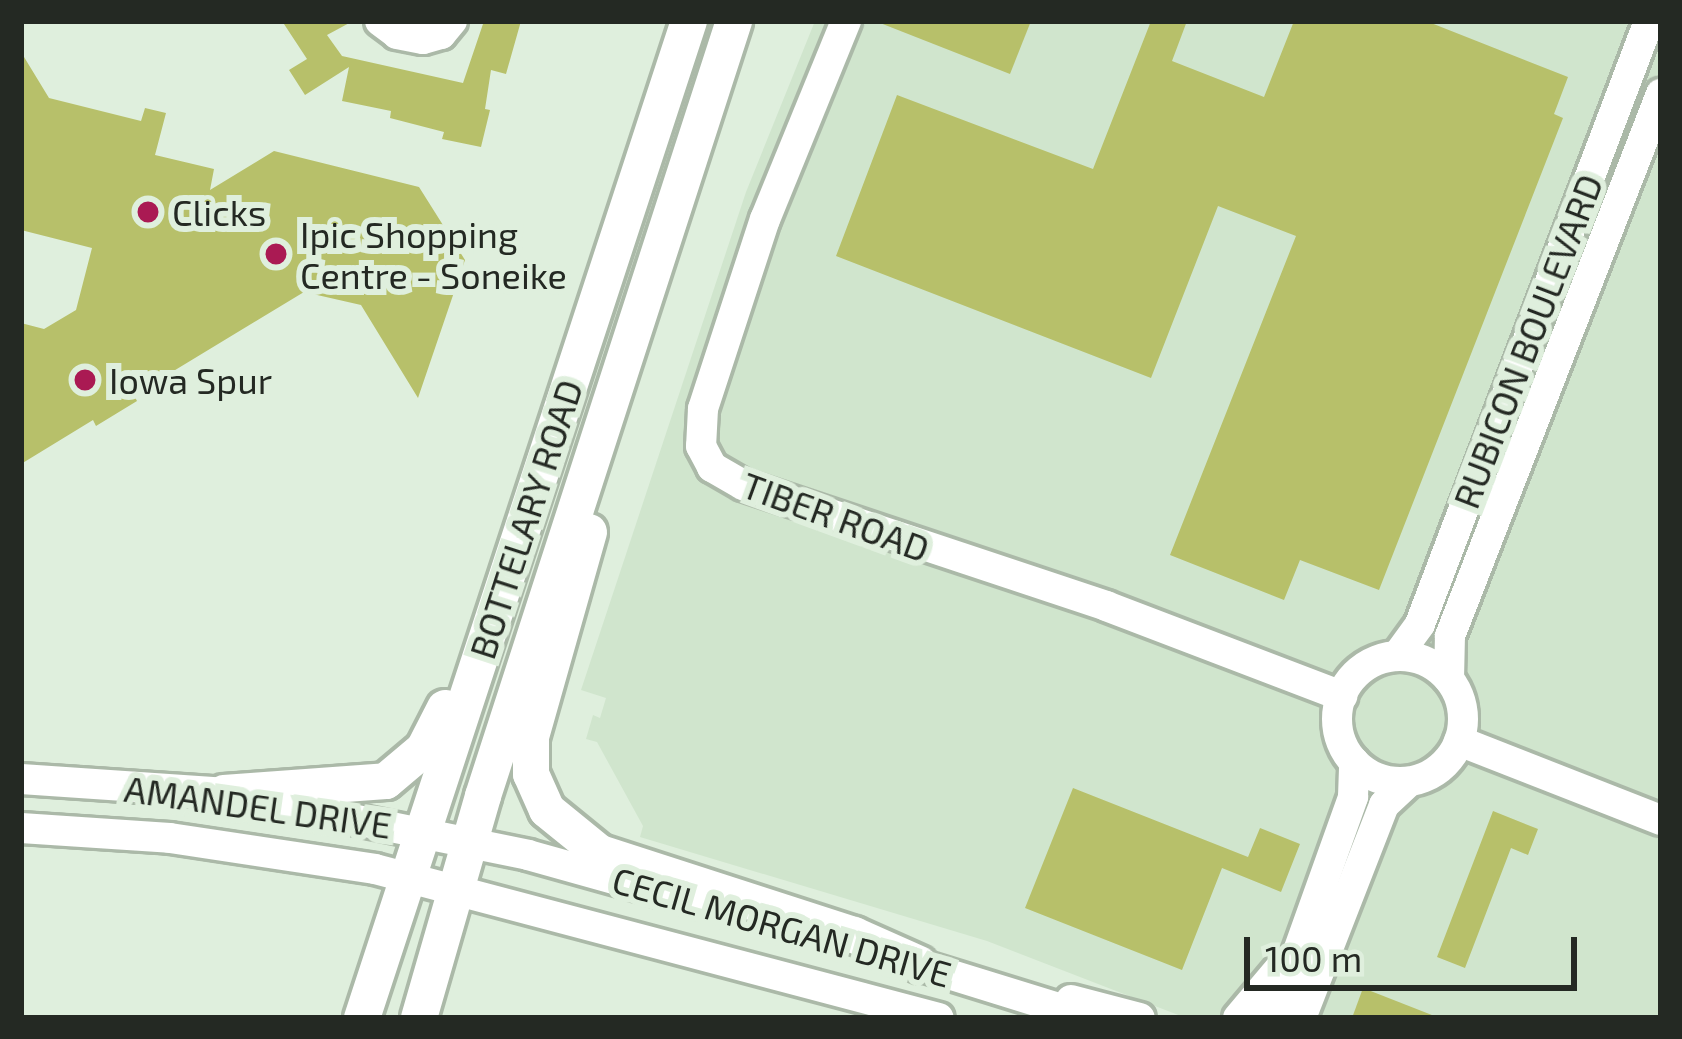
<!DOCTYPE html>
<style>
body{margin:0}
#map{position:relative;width:1682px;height:1039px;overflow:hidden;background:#dfefdd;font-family:"Exo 2",sans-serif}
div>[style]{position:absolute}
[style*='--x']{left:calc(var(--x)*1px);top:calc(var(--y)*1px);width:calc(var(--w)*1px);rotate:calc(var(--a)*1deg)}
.built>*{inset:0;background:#d0e5cd}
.building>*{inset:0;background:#b7c06a}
.roads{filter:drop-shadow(3px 0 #abb9a8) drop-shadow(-3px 0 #abb9a8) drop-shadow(0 3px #abb9a8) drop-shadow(0 -3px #abb9a8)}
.minor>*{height:30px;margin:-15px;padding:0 15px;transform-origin:15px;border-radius:15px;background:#fff}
.minor>.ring{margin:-15px;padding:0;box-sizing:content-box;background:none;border:30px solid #fff;border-radius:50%}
.major>*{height:36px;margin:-18px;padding:0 18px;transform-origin:18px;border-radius:18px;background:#fff}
.dots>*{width:33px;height:33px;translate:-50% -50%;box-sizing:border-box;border:6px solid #dfefdd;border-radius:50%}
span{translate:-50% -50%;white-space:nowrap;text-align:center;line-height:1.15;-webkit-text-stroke:12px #dfefdd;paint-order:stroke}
.poi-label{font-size:36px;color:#242923}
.left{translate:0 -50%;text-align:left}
.street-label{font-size:36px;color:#242923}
.frame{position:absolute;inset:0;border:24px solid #242923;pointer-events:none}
.scale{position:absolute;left:1244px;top:937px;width:333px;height:54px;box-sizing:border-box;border:6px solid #242923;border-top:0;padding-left:15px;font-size:36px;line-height:42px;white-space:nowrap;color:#242923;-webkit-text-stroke:9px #dfefdd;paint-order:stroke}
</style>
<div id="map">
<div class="built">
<div style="clip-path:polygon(815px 21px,1661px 21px,1661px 1018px,1186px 1018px,987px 941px,640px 837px,643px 826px,597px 742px,586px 739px,593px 715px,600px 718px,606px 698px,581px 690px,746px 192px)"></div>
</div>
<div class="building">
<div style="clip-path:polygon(282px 21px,353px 21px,327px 35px,342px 56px,463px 83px,484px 21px,521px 21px,506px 74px,491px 70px,485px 109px,490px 110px,481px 147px,442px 139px,444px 132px,390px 118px,391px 111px,342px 101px,349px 67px,305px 95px,289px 70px,307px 59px)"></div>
<div style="clip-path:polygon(875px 21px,1031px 21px,1010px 74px)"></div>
<div style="clip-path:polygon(1151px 21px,1187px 21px,1172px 61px,1264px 97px,1294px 21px,1426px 21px,1568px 77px,1554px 114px,1563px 118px,1379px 590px,1300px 560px,1284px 600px,1170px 555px,1296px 236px,1218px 206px,1151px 378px,836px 256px,897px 95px,1093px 169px)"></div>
<div style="clip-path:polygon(21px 52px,49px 98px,141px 121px,145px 108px,166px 113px,155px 155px,214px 169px,210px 190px,274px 151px,419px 187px,465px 260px,418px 398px,361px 305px,304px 292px,134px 395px,137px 401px,96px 426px,93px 420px,21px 464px,21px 323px,44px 329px,76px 310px,92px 248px,21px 230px)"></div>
<div style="clip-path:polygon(1073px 788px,1248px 857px,1260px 828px,1300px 844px,1281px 892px,1222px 868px,1182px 970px,1025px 908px)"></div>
<div style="clip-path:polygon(1493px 811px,1538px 829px,1528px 855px,1511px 848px,1465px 968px,1437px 957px)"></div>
<div style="clip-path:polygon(1363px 988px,1437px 1017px,1437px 1018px,1352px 1018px)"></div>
</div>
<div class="roads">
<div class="minor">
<div style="--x:380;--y:21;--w:21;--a:37"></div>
<div style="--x:397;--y:34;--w:26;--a:11"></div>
<div style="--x:423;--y:39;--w:19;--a:-16"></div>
<div style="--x:441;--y:34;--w:17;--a:-50"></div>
<div style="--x:846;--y:21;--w:214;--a:112.2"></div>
<div style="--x:765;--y:219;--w:200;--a:108.1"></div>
<div style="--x:703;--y:409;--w:37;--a:93"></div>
<div style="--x:701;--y:446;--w:24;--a:62"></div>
<div style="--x:712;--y:467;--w:36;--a:30"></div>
<div style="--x:743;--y:485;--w:383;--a:18.4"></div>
<div style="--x:1106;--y:606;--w:253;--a:20.9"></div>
<div style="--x:1397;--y:656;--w:39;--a:-54"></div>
<div style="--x:1420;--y:624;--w:645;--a:-69.2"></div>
<div class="ring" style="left:1337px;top:656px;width:96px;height:96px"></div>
<div style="--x:1449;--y:679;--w:43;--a:-88.7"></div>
<div style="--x:1450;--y:636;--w:582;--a:-68.73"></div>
<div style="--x:1459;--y:741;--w:217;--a:21.4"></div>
<div style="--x:21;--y:779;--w:203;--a:3.9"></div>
<div style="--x:224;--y:793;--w:310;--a:11.5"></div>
<div style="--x:528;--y:855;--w:182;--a:15.6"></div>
<div style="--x:21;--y:828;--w:149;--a:3.8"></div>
<div style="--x:170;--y:838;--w:207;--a:8.6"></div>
<div style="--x:375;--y:869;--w:583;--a:14.8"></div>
<div style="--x:900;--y:959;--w:200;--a:17.2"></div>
<div style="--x:1071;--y:1000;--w:71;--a:14.6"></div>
<div style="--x:1238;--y:1018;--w:67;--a:-49.9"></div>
<div style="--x:1274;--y:1018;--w:235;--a:-70.3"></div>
<div style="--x:1353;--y:797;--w:35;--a:-88"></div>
<div style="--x:1301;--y:1018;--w:229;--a:-68.7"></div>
<div style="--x:1384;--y:805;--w:34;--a:-43"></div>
</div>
<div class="major">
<div style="--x:589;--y:532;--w:213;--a:105.8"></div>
<div style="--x:531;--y:737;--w:37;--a:90"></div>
<div style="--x:531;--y:774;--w:39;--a:66"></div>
<div style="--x:547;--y:810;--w:68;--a:39.1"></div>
<div style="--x:600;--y:853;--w:267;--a:17.9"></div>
<div style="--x:854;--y:935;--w:71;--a:24"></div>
<div style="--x:224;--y:793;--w:162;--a:-4.2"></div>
<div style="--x:386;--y:781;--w:50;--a:-40.1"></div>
<div style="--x:424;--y:749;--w:46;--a:-62.9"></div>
<div style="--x:362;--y:1018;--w:1049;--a:-71.84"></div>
<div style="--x:419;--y:1018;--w:231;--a:-73.9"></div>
<div style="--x:483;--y:796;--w:815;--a:-72.05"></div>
</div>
</div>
<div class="dots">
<div style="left:148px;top:212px;background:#aa1a53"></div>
<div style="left:276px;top:254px;background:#aa1a53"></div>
<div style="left:85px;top:380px;background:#aa1a53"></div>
</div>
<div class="poi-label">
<span class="left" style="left:172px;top:212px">Clicks</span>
<span class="left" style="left:300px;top:254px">Ipic Shopping<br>Centre - Soneike</span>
<span class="left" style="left:109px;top:380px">Iowa Spur</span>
</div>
<div class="street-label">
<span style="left:1527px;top:341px;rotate:-69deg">RUBICON BOULEVARD</span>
<span style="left:836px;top:516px;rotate:20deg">TIBER ROAD</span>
<span style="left:525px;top:519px;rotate:-72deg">BOTTELARY ROAD</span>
<span style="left:258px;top:806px;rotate:8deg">AMANDEL DRIVE</span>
<span style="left:782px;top:926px;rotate:16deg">CECIL MORGAN DRIVE</span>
</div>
<div class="frame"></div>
<div class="scale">100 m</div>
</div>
